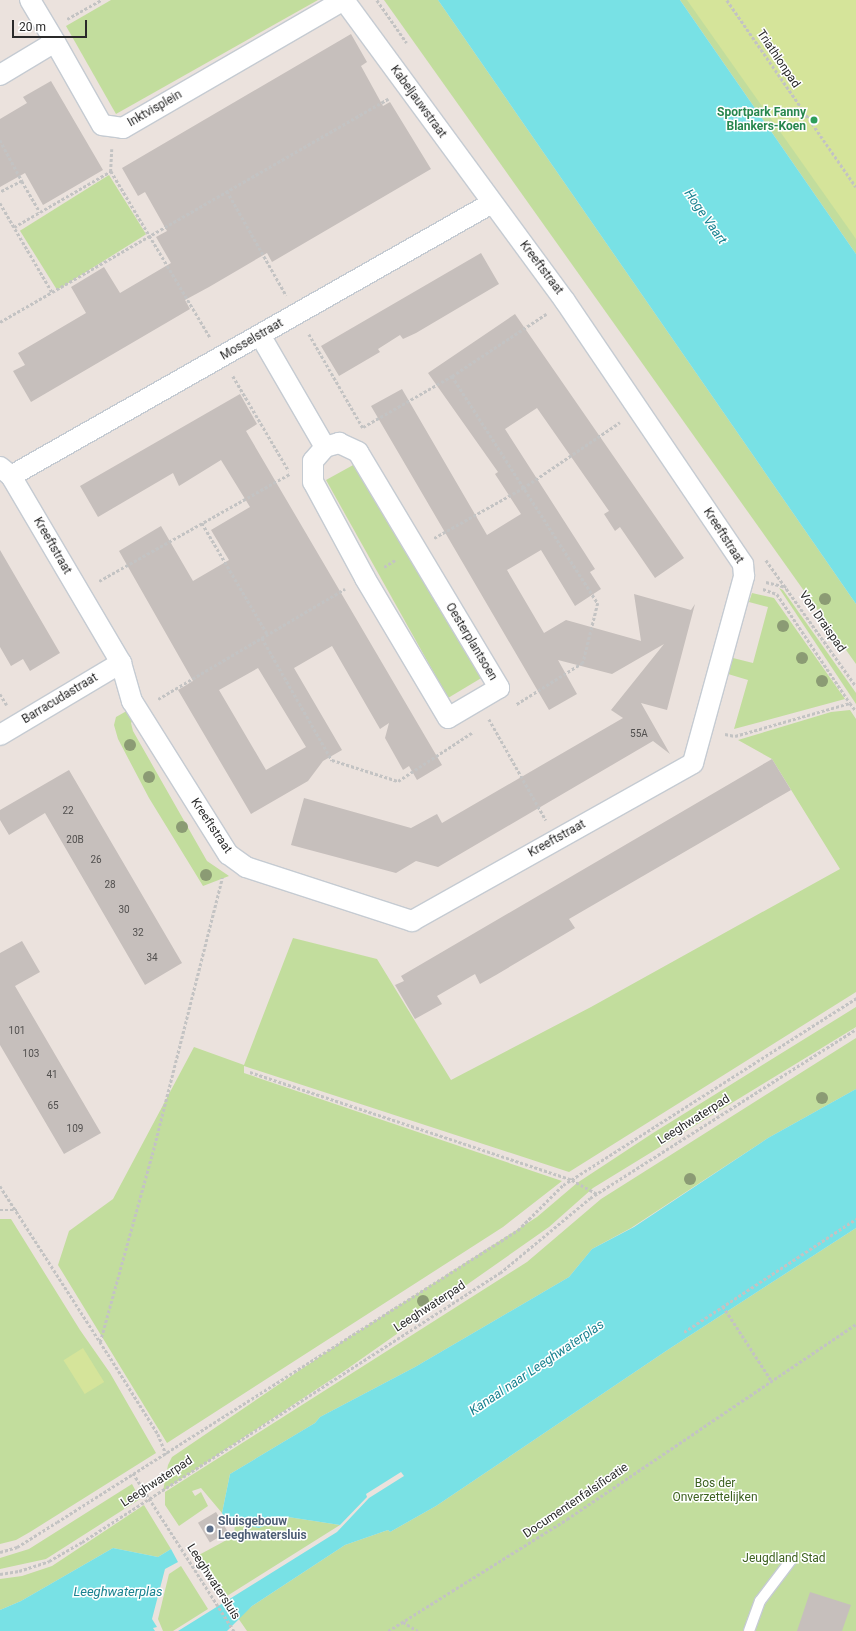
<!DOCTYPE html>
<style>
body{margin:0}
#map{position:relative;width:856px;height:1631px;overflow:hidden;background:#ebe2dd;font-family:Roboto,sans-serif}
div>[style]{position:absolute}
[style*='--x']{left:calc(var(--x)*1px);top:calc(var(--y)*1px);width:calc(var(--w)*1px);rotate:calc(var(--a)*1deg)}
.green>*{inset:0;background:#c2dd9d;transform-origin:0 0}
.pitch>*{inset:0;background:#d5e49a;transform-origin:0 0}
.water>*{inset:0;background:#78e1e5}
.building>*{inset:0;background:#c6bfbc;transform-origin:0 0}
.path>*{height:2.5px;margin-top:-1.25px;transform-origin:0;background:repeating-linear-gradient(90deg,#c3c3c3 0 3px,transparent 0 5px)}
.roads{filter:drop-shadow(1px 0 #c5cbd2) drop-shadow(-1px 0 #c5cbd2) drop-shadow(0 1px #c5cbd2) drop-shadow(0 -1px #c5cbd2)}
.service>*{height:10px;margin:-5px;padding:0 5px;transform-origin:5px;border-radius:5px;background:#fff}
.minor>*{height:20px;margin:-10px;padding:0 10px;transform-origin:10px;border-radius:10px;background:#fff}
.trees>*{width:12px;height:12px;margin:-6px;border-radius:50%;background:#8b9b74}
.dots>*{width:11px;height:11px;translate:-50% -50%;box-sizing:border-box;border:2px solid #fff;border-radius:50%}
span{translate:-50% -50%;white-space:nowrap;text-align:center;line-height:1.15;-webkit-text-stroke:3px #fff;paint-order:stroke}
.number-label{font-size:10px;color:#514f4e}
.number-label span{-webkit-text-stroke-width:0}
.street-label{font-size:12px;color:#2a2a2a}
.leisure-label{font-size:12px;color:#27864d;font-weight:700}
.right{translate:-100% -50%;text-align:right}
.park-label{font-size:12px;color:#3c611f}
.service-label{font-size:12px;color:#4e5e75;font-weight:700}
.left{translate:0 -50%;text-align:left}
.water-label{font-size:13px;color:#188290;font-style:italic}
.scale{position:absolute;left:12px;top:20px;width:75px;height:18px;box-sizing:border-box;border:2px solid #2a2a2a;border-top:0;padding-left:5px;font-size:12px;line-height:14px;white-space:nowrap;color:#2a2a2a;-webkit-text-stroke:3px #fff;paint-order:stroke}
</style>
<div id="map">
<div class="green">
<div style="clip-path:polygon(111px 0,318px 0,116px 114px,66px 26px)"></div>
<div style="clip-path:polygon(384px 0,438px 0,856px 604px,856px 664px)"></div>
<div style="clip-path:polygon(680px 0,724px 0,856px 194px,856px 254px)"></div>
<div style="left:109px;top:175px;width:70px;height:105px;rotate:58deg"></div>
<div style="clip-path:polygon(355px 464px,483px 677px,448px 698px,326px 480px)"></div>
<div style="clip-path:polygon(779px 588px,783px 590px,856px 693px,856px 704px)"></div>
<div style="clip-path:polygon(752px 593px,774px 598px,845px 699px,734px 729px,748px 680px,728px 674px,733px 658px,753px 663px,768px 607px,749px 602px)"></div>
<div style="clip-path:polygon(132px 708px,136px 715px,131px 723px,133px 731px,207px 861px,229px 876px,203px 886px,149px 798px,118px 739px,114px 725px,116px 717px)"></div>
<div style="clip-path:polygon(850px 710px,856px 719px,856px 992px,569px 1172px,244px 1066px,244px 1073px,562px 1181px,503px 1227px,167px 1443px,58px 1265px,69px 1231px,113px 1199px,194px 1047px,244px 1065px,293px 938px,377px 959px,451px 1080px,591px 1007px,840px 869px,772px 759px,738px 740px,831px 712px)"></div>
<div style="clip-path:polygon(856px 1007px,856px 1027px,593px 1188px,549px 1227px,347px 1369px,163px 1491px,168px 1465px,172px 1457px,334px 1347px,537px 1217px,577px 1183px,653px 1133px)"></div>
<div style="clip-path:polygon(856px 1038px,856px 1089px,768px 1138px,631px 1228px,592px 1249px,569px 1277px,415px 1367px,320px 1417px,315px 1423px,230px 1474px,222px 1513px,201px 1488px,192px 1491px,195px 1496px,201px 1492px,208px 1506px,179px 1526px,165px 1505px,165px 1492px,527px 1262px,601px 1199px)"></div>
<div style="clip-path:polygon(0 1219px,11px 1219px,80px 1330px,110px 1373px,156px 1453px,30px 1532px,16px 1540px,0 1544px)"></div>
<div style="clip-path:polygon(856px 1228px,856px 1631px,247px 1631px,238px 1618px,252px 1606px,345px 1545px,388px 1530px,390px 1532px,436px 1506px,669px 1349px)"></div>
<div style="clip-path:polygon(132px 1484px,140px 1499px,46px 1559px,0 1569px,0 1558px,29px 1549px)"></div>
<div style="clip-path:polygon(144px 1505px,171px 1549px,158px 1557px,113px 1548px,21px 1601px,0 1610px,0 1579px,22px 1576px,52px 1566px)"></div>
<div style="clip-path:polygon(288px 1517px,340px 1525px,227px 1596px,197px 1556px,234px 1536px,235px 1523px,259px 1528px)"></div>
<div style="clip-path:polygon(181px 1566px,208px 1609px,173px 1631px,163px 1631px,158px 1619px,169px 1574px)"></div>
</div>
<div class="pitch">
<div style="clip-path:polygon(687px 0,856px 0,856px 239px)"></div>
<div style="left:83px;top:1348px;width:40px;height:23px;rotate:58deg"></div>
</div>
<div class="water">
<div style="clip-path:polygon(438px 0,680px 0,856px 254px,856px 604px)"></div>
<div style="clip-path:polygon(856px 1089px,856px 1228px,669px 1349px,436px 1506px,390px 1532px,388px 1530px,345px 1545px,252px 1606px,227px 1631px,178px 1631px,337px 1532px,369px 1498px,404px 1476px,401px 1472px,366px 1494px,367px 1497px,340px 1525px,288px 1517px,259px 1528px,235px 1523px,229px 1525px,222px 1513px,230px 1474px,315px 1423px,320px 1417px,415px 1367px,569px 1277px,592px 1249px,634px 1227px,768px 1138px)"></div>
<div style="clip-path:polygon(113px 1548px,158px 1557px,171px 1549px,178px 1562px,165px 1569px,152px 1619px,157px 1627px,153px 1628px,155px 1631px,0 1631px,0 1610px,21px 1601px)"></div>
</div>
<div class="building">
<div style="clip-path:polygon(351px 34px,367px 62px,361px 66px,383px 106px,390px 102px,431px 169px,272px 262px,267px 253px,209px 287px,185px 300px,190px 309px,31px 402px,13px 371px,25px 365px,18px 353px,86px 313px,71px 287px,104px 267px,120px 293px,171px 263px,156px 237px,167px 231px,145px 192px,138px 196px,122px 168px)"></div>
<div style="clip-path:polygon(51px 81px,103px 170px,43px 205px,25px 173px,0 187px,0 119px,27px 103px,23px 97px)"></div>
<div style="clip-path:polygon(481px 253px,499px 284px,416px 333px,403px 339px,400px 335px,378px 349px,380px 352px,339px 376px,321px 346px)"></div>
<div style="clip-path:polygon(515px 314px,684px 558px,655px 578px,620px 527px,615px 531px,604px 514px,609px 511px,537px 408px,505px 429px,595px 569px,590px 572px,601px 589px,575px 606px,541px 550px,507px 570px,544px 633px,566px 620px,641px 641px,634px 594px,691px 610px,695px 604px,667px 710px,641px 703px,670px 754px,653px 741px,438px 867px,416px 861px,396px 873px,291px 845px,304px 798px,411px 828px,437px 814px,442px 823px,623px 718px,611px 710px,664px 644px,612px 674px,558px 660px,577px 694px,549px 710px,371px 406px,402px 389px,487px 535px,521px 514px,495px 474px,498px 472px,428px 373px)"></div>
<div style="clip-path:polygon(evenodd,240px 394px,257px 424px,246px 431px,442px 765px,417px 780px,409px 766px,403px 770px,385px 738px,389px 723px,380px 729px,332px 646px,294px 668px,342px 750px,323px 761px,308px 781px,251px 814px,178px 690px,193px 681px,119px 551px,161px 526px,193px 581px,229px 560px,211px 530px,250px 507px,221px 460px,179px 486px,173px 473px,98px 517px,80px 486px,240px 394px,258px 668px,306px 747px,266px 770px,219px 690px,258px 668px)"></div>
<div style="clip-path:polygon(0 550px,60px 653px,30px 671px,23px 659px,11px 666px,0 647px)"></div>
<div style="clip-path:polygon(772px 759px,791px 790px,569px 919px,575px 928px,496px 975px,480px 984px,475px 974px,437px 996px,442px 1004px,415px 1019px,395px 985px,404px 981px,401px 976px)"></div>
<div style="clip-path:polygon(69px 770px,182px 963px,145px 985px,45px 813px,9px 835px,0 820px,0 810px)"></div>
<div style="clip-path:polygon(22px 941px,40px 972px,15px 986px,101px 1133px,64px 1154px,0 1045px,0 953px)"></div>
<div style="left:216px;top:1512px;width:23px;height:21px;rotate:59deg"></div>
<div style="clip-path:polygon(810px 1592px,851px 1605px,842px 1631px,797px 1631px)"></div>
</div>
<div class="path">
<div style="--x:377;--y:0;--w:52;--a:55.1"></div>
<div style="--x:727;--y:0;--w:227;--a:55.4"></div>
<div style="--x:67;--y:19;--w:39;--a:-29"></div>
<div style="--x:0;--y:140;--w:47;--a:61.8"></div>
<div style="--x:22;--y:181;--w:25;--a:153"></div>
<div style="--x:112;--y:149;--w:22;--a:93"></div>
<div style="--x:111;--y:171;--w:193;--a:59.2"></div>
<div style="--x:22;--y:181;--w:36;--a:60"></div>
<div style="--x:227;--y:191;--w:120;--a:60.4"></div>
<div style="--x:0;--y:203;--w:103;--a:59.7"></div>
<div style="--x:14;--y:227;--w:112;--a:-30"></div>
<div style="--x:0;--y:322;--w:448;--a:-29.9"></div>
<div style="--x:309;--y:334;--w:108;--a:60.1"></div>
<div style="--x:233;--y:376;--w:110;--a:59.5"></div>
<div style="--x:452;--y:376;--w:270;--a:57.3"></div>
<div style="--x:598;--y:603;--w:62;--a:104"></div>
<div style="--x:583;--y:663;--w:79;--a:147.9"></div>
<div style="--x:363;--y:427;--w:103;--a:-29.8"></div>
<div style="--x:452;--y:376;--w:113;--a:-33.4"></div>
<div style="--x:202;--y:523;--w:130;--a:59.5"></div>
<div style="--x:434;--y:538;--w:102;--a:-29.3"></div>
<div style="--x:523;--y:488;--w:117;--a:-34.2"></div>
<div style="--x:766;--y:560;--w:155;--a:54.5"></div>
<div style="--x:384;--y:567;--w:13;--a:-32"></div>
<div style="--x:99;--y:581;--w:219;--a:-29.3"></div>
<div style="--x:766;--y:582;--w:21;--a:14"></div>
<div style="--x:763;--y:589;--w:15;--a:20"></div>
<div style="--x:777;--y:594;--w:131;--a:56.2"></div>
<div style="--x:262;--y:638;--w:141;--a:60.2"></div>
<div style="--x:332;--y:760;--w:69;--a:17.7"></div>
<div style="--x:398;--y:781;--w:90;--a:-33.2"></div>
<div style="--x:0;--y:694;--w:13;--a:58"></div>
<div style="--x:158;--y:699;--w:217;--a:-30.5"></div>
<div style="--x:489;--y:719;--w:116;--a:60.6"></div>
<div style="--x:725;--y:734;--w:10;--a:11"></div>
<div style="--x:735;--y:736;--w:120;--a:-16"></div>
<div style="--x:850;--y:703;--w:10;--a:53"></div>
<div style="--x:250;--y:1072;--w:340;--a:18.5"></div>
<div style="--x:572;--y:1180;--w:29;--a:29"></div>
<div style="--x:0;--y:1186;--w:200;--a:57.3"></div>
<div style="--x:108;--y:1354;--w:94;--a:58"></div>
<div style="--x:158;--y:1434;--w:22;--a:68"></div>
<div style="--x:0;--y:1210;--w:17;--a:0"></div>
<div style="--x:723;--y:1306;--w:88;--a:57"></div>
<div style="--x:684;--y:1332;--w:206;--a:-33.3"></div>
<div style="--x:100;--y:1342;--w:194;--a:-74.5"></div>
<div style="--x:152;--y:1155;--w:286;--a:-75.8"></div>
<div style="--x:133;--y:1473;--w:188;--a:57.4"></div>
<div style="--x:0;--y:1552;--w:18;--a:-16"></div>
<div style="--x:17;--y:1547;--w:47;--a:-32"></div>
<div style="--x:57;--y:1522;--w:546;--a:-32.35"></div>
<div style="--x:518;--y:1230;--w:64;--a:-45"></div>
<div style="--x:563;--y:1185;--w:348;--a:-32.5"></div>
<div style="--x:0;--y:1574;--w:19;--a:-9"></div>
<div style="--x:19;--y:1571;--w:32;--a:-18"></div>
<div style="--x:49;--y:1561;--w:38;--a:-30"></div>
<div style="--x:82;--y:1542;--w:497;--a:-32.8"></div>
<div style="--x:500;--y:1273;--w:117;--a:-39.8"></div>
<div style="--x:590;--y:1198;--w:315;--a:-32.4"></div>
<div style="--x:403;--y:1622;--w:17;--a:31"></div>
<div style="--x:388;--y:1631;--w:211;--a:-32"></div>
<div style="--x:567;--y:1519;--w:349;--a:-34"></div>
</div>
<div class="roads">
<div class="service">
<div style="--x:749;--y:1631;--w:32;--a:-70"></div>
<div style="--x:760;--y:1601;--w:53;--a:-52.7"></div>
</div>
<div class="minor">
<div style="--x:30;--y:0;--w:49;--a:59.2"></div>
<div style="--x:0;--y:75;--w:64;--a:-31"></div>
<div style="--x:55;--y:42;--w:95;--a:60.5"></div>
<div style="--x:102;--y:125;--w:21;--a:8"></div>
<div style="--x:123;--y:128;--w:255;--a:-30.1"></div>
<div style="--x:260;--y:335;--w:129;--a:59.9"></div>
<div style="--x:339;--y:443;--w:21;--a:25"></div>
<div style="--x:358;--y:452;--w:275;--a:59.1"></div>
<div style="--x:499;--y:688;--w:59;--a:149.5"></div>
<div style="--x:448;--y:718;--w:163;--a:-120.7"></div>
<div style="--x:365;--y:578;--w:109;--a:-118.4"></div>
<div style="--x:313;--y:482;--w:21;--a:-90"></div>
<div style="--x:313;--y:461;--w:18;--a:-49"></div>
<div style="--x:325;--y:447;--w:15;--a:-16"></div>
<div style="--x:0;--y:467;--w:14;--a:39"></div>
<div style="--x:11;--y:476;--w:217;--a:59.5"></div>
<div style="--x:121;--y:663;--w:40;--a:74"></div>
<div style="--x:132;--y:701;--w:181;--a:57.9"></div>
<div style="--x:228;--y:854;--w:22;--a:36"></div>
<div style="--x:246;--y:867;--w:175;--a:18"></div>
<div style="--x:412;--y:921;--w:322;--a:-29.3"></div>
<div style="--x:693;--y:763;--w:194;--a:-74.7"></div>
<div style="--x:744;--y:576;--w:12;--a:-95"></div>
<div style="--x:743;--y:564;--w:318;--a:-124.1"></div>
<div style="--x:565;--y:301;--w:373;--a:-126.3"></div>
<div style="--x:11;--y:476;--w:553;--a:-29.58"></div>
<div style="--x:0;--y:735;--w:141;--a:-30.8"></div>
</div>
</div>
<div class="trees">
<div style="left:825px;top:599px"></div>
<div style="left:783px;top:626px"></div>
<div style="left:802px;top:658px"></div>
<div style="left:822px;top:681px"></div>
<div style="left:130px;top:745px"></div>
<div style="left:149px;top:777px"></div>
<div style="left:182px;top:827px"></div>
<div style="left:206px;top:875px"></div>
<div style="left:822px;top:1098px"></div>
<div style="left:690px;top:1179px"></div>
<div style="left:423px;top:1301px"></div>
</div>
<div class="dots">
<div style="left:814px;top:120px;background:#2e9e5b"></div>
<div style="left:210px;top:1529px;background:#5c6f8a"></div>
</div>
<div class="number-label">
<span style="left:639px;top:734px">55A</span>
<span style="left:68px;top:811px">22</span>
<span style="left:75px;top:840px">20B</span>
<span style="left:96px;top:860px">26</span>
<span style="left:110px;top:885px">28</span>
<span style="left:124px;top:910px">30</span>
<span style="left:138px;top:933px">32</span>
<span style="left:152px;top:958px">34</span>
<span style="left:17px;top:1031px">101</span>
<span style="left:31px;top:1054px">103</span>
<span style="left:52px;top:1075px">41</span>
<span style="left:53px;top:1106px">65</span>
<span style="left:75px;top:1129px">109</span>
</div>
<div class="street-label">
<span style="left:778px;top:59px;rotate:56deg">Triathlonpad</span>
<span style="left:418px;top:102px;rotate:54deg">Kabeljauwstraat</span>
<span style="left:155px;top:109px;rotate:-30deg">Inktvisplein</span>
<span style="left:541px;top:268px;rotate:53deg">Kreeftstraat</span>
<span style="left:252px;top:340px;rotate:-30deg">Mosselstraat</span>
<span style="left:723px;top:536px;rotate:57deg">Kreeftstraat</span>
<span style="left:52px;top:546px;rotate:60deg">Kreeftstraat</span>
<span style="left:822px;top:622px;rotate:55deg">Von Draispad</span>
<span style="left:471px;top:642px;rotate:59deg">Oesterplantsoen</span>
<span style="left:60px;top:699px;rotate:-31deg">Barracudastraat</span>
<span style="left:211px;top:826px;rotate:56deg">Kreeftstraat</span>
<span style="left:557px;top:839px;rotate:-29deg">Kreeftstraat</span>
<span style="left:694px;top:1120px;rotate:-32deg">Leeghwaterpad</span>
<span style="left:430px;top:1307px;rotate:-33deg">Leeghwaterpad</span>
<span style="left:157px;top:1482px;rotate:-33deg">Leeghwaterpad</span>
<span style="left:576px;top:1501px;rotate:-34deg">Documentenfalsificatie</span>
<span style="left:213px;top:1582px;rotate:57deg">Leeghwatersluis</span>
</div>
<div class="leisure-label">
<span class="right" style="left:806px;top:120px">Sportpark Fanny<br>Blankers-Koen</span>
</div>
<div class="park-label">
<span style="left:715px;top:1491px">Bos der<br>Onverzettelijken</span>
<span style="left:784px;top:1559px">Jeugdland Stad</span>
</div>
<div class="service-label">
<span class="left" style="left:218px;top:1529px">Sluisgebouw<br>Leeghwatersluis</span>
</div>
<div class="water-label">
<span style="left:705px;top:217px;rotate:55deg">Hoge Vaart</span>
<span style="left:537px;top:1368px;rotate:-34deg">Kanaal naar Leeghwaterplas</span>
<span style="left:118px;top:1592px">Leeghwaterplas</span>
</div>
<div class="scale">20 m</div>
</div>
